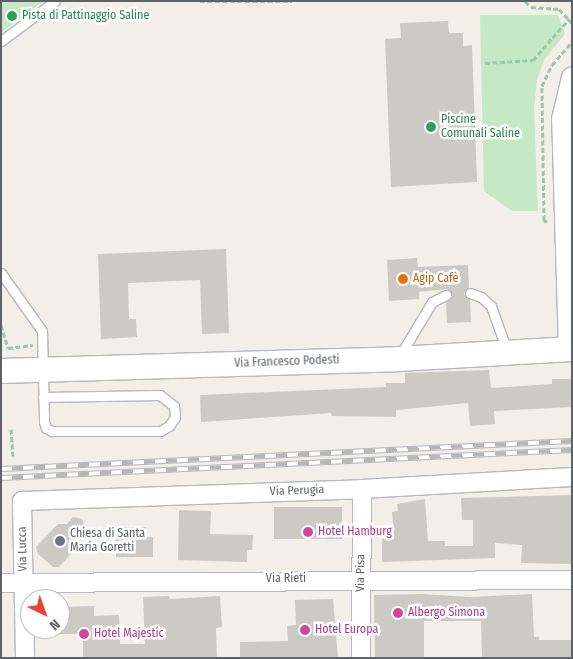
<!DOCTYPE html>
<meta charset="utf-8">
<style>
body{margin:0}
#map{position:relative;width:573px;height:659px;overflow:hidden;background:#f1efe8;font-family:"Fira Sans Condensed",sans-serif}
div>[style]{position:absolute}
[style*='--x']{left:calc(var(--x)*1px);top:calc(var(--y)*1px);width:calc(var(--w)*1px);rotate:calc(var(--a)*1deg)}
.green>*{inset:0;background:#c5e8c5}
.building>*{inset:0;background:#cccac5;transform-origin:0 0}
.path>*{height:3px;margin-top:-1.5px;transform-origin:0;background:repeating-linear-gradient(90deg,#9cc7a9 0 5px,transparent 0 7.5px)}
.roads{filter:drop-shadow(1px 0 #b5b8bc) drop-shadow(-1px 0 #b5b8bc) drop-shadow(0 1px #b5b8bc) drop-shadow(0 -1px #b5b8bc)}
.service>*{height:9px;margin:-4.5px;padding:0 4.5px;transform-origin:4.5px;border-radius:4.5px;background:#fff}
.minor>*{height:18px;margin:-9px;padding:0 9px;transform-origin:9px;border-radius:9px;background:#fff}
.tertiary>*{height:21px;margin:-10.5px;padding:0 10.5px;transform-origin:10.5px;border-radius:10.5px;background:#fff}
.secondary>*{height:24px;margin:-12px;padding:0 12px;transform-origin:12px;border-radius:12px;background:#fff}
.rail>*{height:5.5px;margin-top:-2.75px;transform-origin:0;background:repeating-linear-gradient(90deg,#fff 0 11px,#b6b7b8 0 22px);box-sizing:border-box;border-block:1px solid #b6b7b8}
.dots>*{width:14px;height:14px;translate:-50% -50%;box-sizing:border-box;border:2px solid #fff;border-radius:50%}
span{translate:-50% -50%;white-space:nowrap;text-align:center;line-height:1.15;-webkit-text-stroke:5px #fff;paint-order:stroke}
.leisure-label{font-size:12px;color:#27864d}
.left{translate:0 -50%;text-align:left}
.food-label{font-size:12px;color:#c56008}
.street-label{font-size:12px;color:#5f6368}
.hotel-label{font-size:12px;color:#b23c85}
.worship-label{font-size:12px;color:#5b616d}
.frame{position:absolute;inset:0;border:2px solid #5f6368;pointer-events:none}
.north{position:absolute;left:20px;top:589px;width:50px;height:50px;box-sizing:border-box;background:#fff;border:1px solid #bfc1c3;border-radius:50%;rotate:138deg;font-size:14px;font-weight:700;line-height:20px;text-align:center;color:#5f6368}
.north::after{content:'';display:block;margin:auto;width:18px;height:22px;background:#ea4335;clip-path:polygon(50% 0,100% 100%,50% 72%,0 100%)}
</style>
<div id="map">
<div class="green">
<div style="clip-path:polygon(1px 1px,44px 1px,1px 32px)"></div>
<div style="clip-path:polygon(480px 15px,558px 15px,565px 34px,544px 60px,537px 80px,534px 108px,538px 211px,512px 211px,484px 191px)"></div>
</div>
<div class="building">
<div style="clip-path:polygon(448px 21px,449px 33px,463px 33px,463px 46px,472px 45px,477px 182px,391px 187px,385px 39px,401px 38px,400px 23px)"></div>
<div style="clip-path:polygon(226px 249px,229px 333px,202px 334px,200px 280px,128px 283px,129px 319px,136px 319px,137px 337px,101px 339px,98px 254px)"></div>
<div style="clip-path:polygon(417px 258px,418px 267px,468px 265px,469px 287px,464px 294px,470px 300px,471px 322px,447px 323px,446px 302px,452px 295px,447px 289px,419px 292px,419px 299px,389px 301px,387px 260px)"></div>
<div style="clip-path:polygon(489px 370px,491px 388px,552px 384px,552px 379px,572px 379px,572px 407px,494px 411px,495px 424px,470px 426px,468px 403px,396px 410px,396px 417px,332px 416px,331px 413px,201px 422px,200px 395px,386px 387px,386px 383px,405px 383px,405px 373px)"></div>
<div style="clip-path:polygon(572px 495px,572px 564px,521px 563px,522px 545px,495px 543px,495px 558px,382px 562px,382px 539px,394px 539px,392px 512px,398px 511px,397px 504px,425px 499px,428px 541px,445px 541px,445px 546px,473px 546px,473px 520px,462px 520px,461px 498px)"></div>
<div style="left:274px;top:507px;width:68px;height:32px"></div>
<div style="clip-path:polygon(179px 510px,211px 511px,210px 534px,253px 535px,252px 550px,247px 550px,247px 562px,178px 560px)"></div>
<div style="clip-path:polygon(73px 517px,82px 519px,86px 530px,80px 537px,78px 546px,59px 567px,53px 567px,38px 554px,36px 547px,58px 524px,67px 524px)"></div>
<div style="clip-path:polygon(116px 527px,146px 527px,146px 537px,153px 537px,153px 557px,116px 557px)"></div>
<div style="clip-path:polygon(422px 594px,470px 597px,532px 594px,534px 637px,539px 637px,539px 640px,572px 640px,572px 658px,482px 658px,481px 621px,424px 621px,424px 658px,375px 658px,374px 595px)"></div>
<div style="clip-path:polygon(169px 596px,170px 599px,220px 596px,222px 627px,216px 628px,217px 658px,83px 658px,83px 634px,60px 634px,60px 607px,94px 606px,94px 616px,119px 615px,120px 644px,145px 644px,143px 597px)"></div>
<div style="clip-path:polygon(333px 599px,338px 658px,240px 658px,240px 642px,288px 641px,287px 626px,296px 625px,295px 600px)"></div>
</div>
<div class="path">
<div style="--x:200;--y:1;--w:92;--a:0"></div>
<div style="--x:525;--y:1;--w:8;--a:45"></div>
<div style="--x:531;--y:7;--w:28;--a:4"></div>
<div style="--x:559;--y:9;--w:19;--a:47"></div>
<div style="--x:485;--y:63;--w:48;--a:-3.6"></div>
<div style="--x:533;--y:60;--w:55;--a:-48.7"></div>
<div style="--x:547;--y:222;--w:4;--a:-146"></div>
<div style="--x:544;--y:220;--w:134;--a:-90.9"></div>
<div style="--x:542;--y:86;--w:23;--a:-65"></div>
<div style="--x:552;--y:65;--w:30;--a:-49"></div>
<div style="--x:1;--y:325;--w:24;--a:73"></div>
<div style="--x:8;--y:348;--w:25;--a:-7"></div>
<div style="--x:11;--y:429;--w:27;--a:86"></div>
</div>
<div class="roads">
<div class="service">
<div style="--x:1;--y:41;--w:67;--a:-36.5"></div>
<div style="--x:1;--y:273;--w:71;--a:54.7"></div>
<div style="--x:42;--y:331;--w:91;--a:88.7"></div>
<div style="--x:44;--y:422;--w:6;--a:72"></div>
<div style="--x:46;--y:428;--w:7;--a:27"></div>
<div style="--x:52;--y:431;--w:108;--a:0"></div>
<div style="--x:160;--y:431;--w:10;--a:-29"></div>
<div style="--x:169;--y:426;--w:11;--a:-56"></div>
<div style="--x:175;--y:417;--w:11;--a:-95"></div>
<div style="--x:174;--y:406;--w:18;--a:-142"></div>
<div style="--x:160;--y:395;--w:117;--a:179"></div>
<div style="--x:470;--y:293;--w:12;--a:20"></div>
<div style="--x:481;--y:297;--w:13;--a:42"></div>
<div style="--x:491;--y:306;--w:48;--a:70.4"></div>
<div style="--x:399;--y:357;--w:64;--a:-59"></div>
<div style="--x:432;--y:302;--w:16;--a:-27"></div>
</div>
<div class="minor">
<div style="--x:1;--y:583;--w:571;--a:-0.3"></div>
<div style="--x:25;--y:658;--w:157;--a:-91.1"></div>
<div style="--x:22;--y:501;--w:340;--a:-2"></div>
<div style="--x:362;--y:489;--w:210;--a:-3.3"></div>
<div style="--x:361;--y:658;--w:169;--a:-89.7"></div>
</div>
<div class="tertiary">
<div style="--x:569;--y:349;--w:230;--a:-91.7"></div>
<div style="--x:562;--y:119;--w:43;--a:-76.6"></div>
</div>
<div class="secondary">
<div style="--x:1;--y:371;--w:397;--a:-1.7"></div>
<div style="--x:398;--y:359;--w:174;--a:-3.3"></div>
</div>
</div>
<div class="rail">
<div style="--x:1;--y:469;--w:572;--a:-2.81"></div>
<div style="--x:1;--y:478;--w:572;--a:-2.81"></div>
</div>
<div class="dots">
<div style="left:12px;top:16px;background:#2e9e5b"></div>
<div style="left:431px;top:127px;background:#2e9e5b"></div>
<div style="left:403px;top:279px;background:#e8710a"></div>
<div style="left:308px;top:532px;background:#d1479c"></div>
<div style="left:60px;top:541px;background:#6b7280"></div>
<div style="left:398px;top:613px;background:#d1479c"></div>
<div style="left:305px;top:630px;background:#d1479c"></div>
<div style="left:84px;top:634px;background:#d1479c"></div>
</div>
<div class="leisure-label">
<span class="left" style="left:22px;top:16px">Pista di Pattinaggio Saline</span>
<span class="left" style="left:441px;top:127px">Piscine<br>Comunali Saline</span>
</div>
<div class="food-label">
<span class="left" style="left:413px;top:279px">Agip Cafè</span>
</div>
<div class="street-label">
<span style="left:287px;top:362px;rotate:-2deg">Via Francesco Podesti</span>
<span style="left:297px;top:491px;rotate:-2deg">Via Perugia</span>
<span style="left:23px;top:549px;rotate:-91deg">Via Lucca</span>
<span style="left:361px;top:573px;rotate:-89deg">Via Pisa</span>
<span style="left:286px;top:579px">Via Rieti</span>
</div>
<div class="hotel-label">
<span class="left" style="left:318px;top:532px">Hotel Hamburg</span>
<span class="left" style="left:408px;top:613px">Albergo Simona</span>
<span class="left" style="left:315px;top:630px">Hotel Europa</span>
<span class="left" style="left:94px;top:634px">Hotel Majestic</span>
</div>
<div class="worship-label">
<span class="left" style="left:70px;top:541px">Chiesa di Santa<br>Maria Goretti</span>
</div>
<div class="frame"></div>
<div class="north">N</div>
</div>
